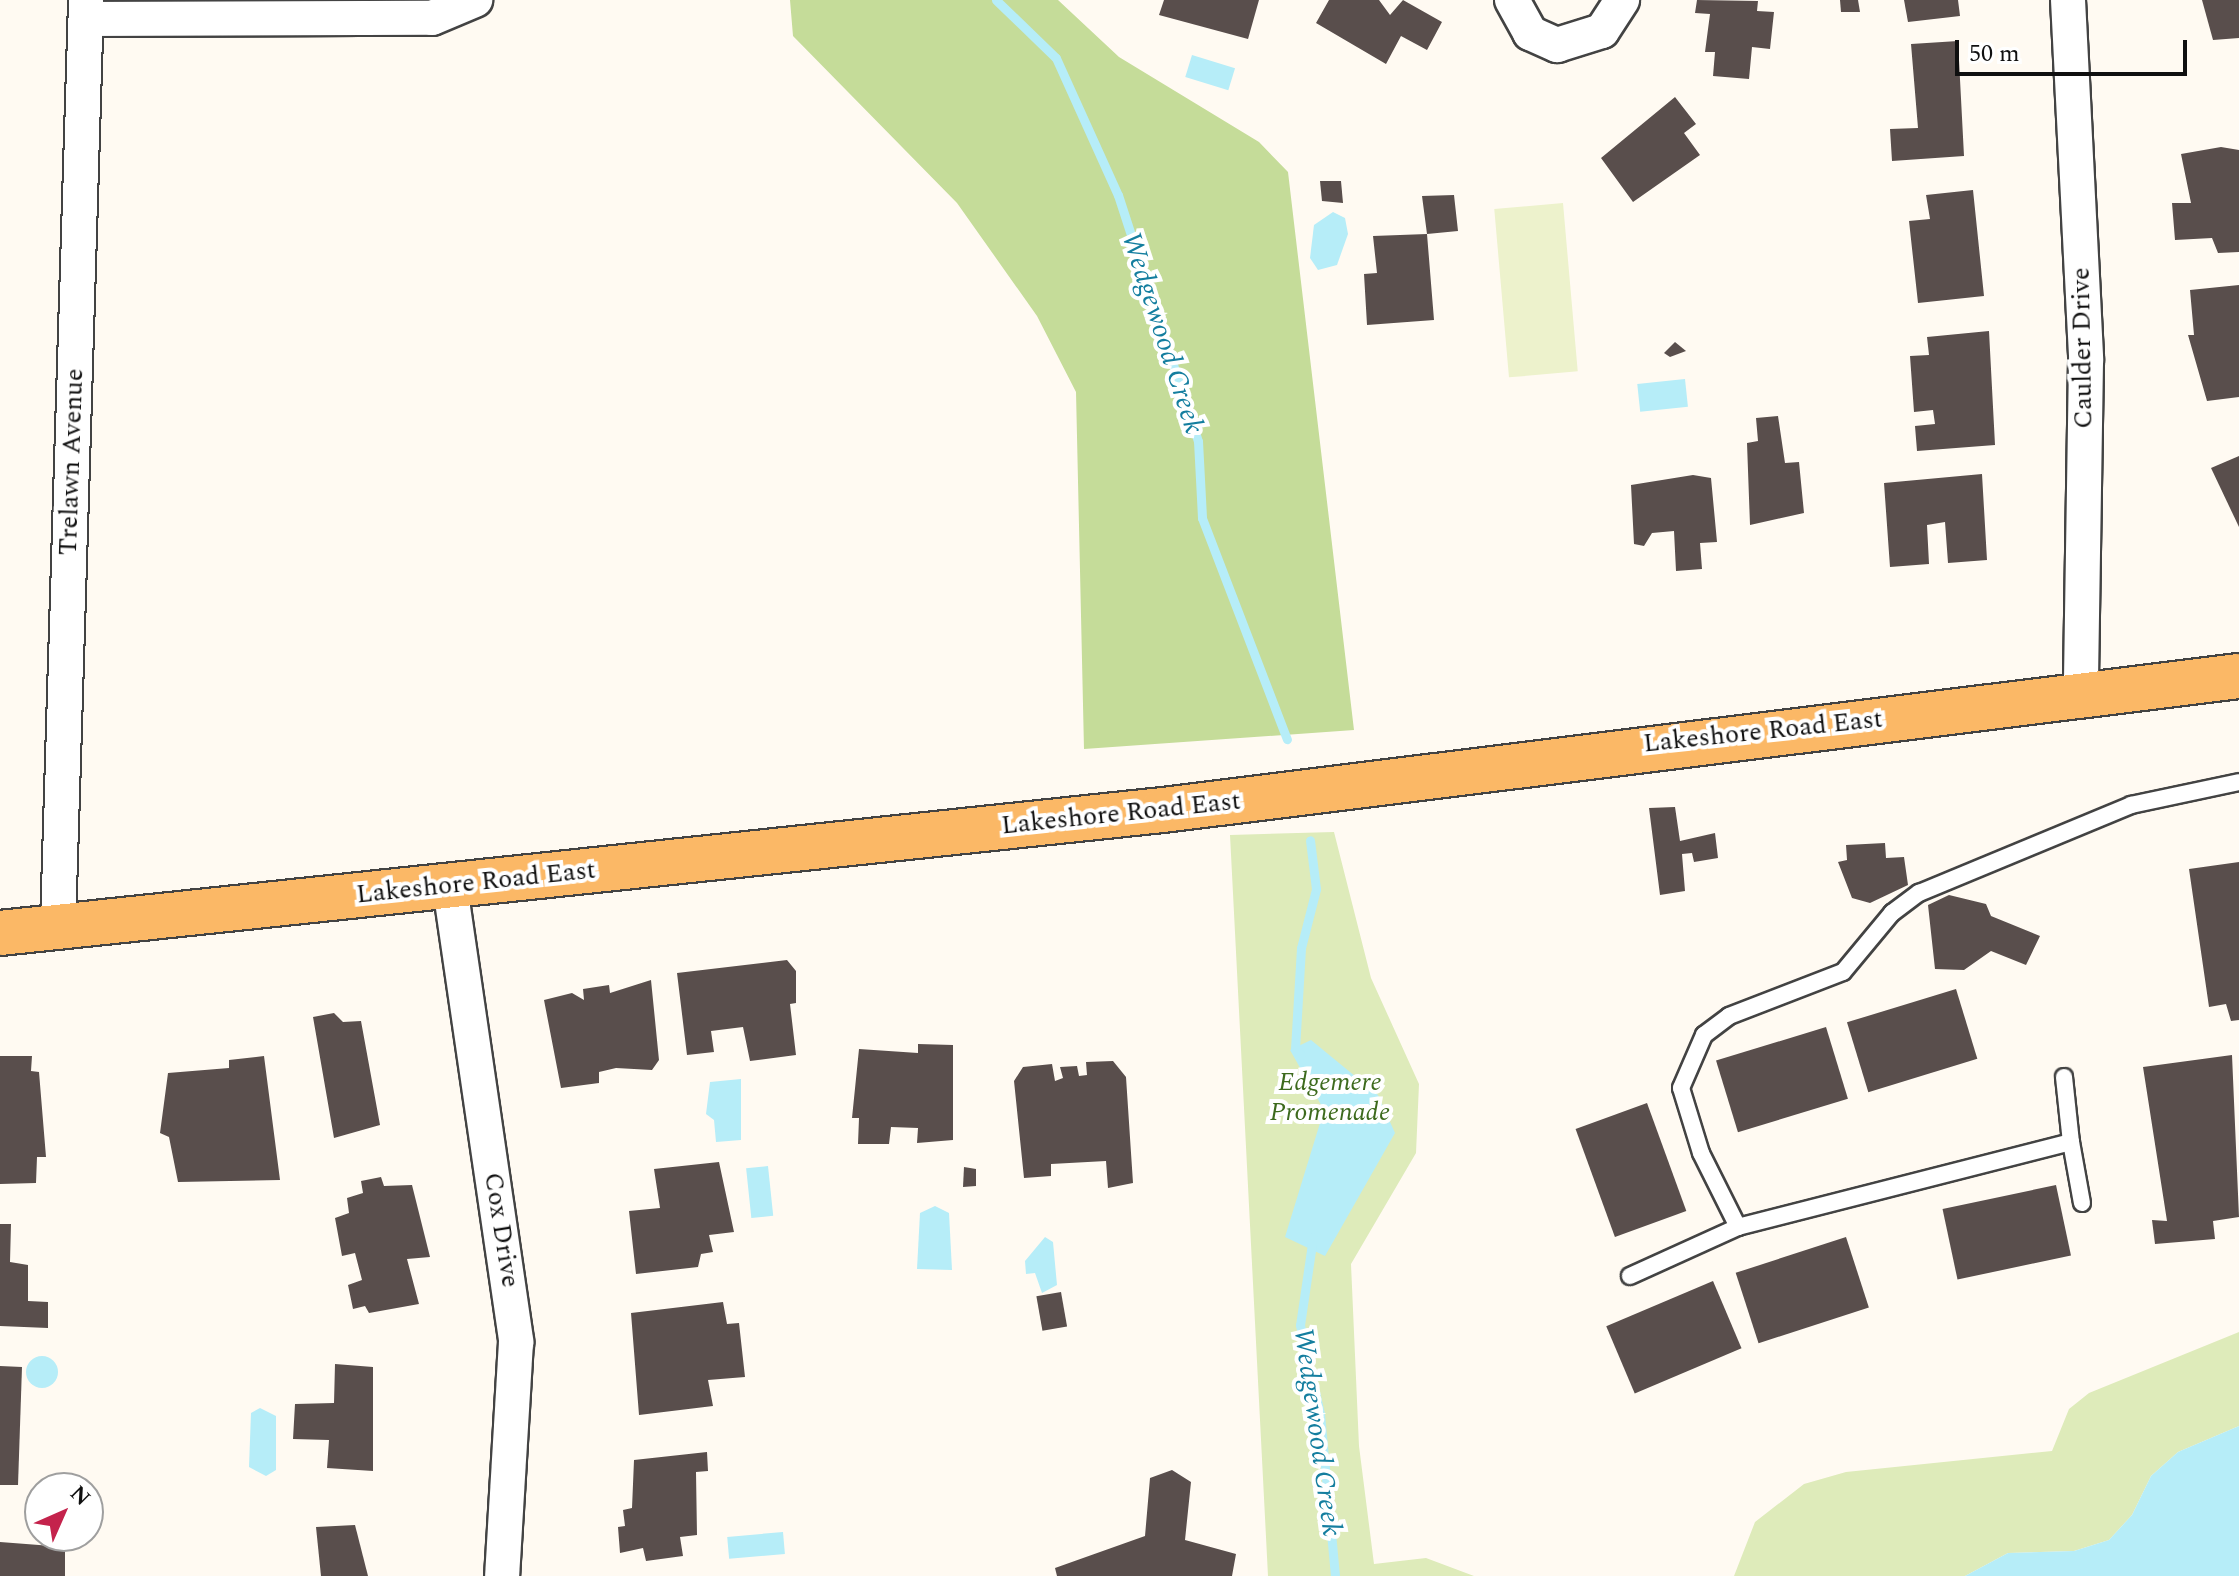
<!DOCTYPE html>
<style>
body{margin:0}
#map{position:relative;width:2239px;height:1576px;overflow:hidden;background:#fffaf2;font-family:Spectral,serif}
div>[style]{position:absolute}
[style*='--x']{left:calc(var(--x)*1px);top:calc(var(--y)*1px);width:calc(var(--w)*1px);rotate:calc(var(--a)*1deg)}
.green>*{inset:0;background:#deebba}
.forest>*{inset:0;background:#c5dc99}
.pitch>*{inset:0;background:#edf2cc;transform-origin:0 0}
.water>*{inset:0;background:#b6edf8;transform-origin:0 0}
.round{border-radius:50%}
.stream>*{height:9px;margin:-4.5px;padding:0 4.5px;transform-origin:4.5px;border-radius:4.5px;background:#b6edf8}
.building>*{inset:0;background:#594e4c;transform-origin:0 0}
.roads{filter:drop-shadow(2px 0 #434343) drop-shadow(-2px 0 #434343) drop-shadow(0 2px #434343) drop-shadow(0 -2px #434343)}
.service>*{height:16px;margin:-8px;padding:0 8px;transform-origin:8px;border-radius:8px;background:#fff}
.minor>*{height:34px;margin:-17px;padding:0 17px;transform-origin:17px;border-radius:17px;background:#fff}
.primary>*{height:44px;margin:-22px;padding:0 22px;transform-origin:22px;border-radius:22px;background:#fbb866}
span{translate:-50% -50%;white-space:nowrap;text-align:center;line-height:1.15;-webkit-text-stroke:8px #fff;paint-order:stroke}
.street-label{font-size:26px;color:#101010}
.park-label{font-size:26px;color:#3d6a1d;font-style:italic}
.water-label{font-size:28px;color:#147e9f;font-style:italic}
.north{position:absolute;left:24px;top:1472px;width:80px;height:80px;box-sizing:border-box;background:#fff;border:2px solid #9f9f9f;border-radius:50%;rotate:45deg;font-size:22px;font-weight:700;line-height:32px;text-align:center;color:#101010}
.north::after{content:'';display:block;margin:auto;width:28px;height:36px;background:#c4234c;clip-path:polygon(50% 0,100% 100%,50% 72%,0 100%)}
.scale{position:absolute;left:1955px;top:40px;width:232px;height:36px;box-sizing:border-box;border:4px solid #101010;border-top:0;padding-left:10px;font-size:24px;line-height:28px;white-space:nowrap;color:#101010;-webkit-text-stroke:6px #fff;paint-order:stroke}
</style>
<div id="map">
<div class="green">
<div style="clip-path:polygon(1334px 832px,1371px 978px,1419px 1084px,1416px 1153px,1351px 1264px,1359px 1446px,1374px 1564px,1426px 1558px,1474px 1576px,1268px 1576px,1230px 835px)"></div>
<div style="clip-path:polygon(2239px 1332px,2239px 1426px,2178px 1452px,2151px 1476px,2132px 1515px,2109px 1540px,2074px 1551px,2008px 1553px,1965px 1576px,1734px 1576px,1755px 1522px,1804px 1484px,1846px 1472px,2052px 1451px,2069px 1409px,2089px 1393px)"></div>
</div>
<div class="forest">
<div style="clip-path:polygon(790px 0,1058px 0,1119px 57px,1259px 142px,1288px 172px,1354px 730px,1084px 749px,1076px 392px,1037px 316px,957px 203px,793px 36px)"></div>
</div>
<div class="pitch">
<div style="left:1563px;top:203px;width:169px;height:69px;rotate:85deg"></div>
</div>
<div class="water">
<div style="left:1192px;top:55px;width:45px;height:23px;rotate:17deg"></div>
<div style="clip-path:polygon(1333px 212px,1345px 218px,1348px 234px,1337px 265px,1318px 270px,1310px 258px,1314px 225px)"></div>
<div style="left:1685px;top:379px;width:28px;height:48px;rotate:84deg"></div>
<div style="clip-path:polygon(1311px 1040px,1378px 1095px,1395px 1133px,1325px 1256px,1285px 1237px,1324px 1110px,1290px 1050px)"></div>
<div style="clip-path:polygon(741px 1079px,741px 1140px,716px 1142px,714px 1120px,706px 1114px,710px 1082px)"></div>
<div style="left:768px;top:1166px;width:50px;height:22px;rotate:84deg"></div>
<div style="clip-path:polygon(935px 1206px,949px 1213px,952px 1270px,917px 1269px,920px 1213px)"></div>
<div style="clip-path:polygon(1045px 1237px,1053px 1242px,1057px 1285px,1042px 1293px,1035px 1273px,1026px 1274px,1025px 1261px)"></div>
<div class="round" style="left:26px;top:1356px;width:32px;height:32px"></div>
<div style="clip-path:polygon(260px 1408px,276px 1416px,276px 1470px,266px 1476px,249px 1467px,251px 1413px)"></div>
<div style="clip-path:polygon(2239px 1426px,2239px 1576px,1965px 1576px,2008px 1553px,2074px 1551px,2109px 1540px,2132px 1515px,2151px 1476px,2178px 1452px)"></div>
<div style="left:783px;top:1532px;width:22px;height:56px;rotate:85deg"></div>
</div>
<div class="stream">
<div style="--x:996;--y:0;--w:83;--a:44"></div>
<div style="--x:1056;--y:58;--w:150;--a:65.7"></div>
<div style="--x:1118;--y:195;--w:259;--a:72"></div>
<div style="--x:1198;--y:441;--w:77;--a:87"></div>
<div style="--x:1202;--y:518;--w:237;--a:69"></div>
<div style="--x:1301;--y:1055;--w:8;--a:-135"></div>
<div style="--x:1295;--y:1049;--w:101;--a:-86.6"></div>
<div style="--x:1301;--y:948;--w:61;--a:-75.7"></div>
<div style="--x:1316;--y:889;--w:49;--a:-97"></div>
<div style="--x:1313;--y:1237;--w:89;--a:98.4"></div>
<div style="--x:1300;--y:1325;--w:91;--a:77.3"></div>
<div style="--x:1320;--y:1414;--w:163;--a:84.7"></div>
</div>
<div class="building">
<div style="clip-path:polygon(1164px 0,1259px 0,1248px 39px,1159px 15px)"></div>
<div style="clip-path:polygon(1329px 0,1379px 0,1390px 15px,1403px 0,1442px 22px,1427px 50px,1401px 36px,1386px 64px,1316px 23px)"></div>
<div style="clip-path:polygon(1697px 0,1758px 1px,1757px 11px,1774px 12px,1770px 49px,1752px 47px,1749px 79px,1713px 76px,1715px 52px,1705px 52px,1710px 14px,1695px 13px)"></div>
<div style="clip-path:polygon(1840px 0,1858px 0,1860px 12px,1841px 12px)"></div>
<div style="clip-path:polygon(1904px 0,1958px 0,1960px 16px,1908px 22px)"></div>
<div style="clip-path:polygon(2202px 0,2239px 0,2239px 38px,2213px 40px)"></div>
<div style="clip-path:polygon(1958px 41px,1964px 156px,1892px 161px,1890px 129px,1918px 128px,1911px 44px)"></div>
<div style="clip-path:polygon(1675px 97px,1696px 124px,1684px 133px,1700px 155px,1633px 202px,1601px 158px)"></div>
<div style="clip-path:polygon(2221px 147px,2239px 150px,2239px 252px,2218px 253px,2212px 238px,2175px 240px,2172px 203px,2191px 203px,2181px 154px)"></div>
<div style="clip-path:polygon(1320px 181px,1341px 181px,1343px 203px,1322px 201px)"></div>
<div style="clip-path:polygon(1973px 190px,1984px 296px,1918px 303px,1909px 221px,1930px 219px,1926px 195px)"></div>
<div style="clip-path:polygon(1454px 195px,1458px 231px,1427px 234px,1434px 320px,1367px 325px,1364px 274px,1377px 273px,1373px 236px,1427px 234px,1422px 196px)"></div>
<div style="clip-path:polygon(2239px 285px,2239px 397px,2207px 401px,2188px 335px,2194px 335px,2190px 290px)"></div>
<div style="clip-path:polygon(1989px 331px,1995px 445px,1917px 451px,1915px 426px,1935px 424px,1933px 410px,1914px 412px,1910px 356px,1929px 355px,1927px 337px)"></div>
<div style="clip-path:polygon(1675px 342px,1686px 351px,1670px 357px,1664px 353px)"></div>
<div style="clip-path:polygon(1778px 416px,1785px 463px,1799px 462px,1804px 513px,1750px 525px,1747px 443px,1758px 441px,1756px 418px)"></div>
<div style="clip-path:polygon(2239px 456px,2239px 527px,2211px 468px)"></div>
<div style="clip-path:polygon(1982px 474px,1987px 560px,1948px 563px,1945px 522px,1927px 525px,1929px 564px,1890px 567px,1884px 483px)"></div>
<div style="clip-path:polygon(1693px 475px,1711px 478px,1717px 542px,1700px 543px,1702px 569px,1676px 571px,1674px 531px,1652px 533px,1644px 546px,1634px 544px,1631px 485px)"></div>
<div style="clip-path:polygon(1675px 807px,1680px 841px,1715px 833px,1718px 858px,1694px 862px,1692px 853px,1682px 854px,1685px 891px,1660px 895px,1649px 808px)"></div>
<div style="clip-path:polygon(1885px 843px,1886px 858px,1904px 857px,1908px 885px,1870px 903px,1852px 898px,1838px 862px,1847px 860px,1846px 845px)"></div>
<div style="clip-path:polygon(2239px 862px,2239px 1020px,2231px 1021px,2226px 1004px,2209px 1007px,2189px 869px)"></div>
<div style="clip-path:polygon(1949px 895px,1986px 904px,1991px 916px,2040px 936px,2026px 965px,1991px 951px,1964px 970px,1935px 969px,1928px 905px)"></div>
<div style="clip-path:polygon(787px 960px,796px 971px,796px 1003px,790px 1004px,796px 1055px,750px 1061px,743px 1027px,711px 1031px,714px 1052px,687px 1055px,677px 973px)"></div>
<div style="clip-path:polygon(651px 980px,659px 1060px,652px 1070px,616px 1068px,599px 1072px,599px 1083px,561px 1088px,544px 1000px,572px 993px,584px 1000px,583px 989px,609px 985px,610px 993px)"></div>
<div style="left:1956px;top:989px;width:73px;height:114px;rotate:73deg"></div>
<div style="clip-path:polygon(334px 1013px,343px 1022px,361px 1021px,380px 1125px,334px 1138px,313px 1017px)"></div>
<div style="left:1826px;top:1027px;width:75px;height:115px;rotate:73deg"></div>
<div style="clip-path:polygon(918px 1044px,953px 1045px,953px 1140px,917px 1143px,918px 1128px,891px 1127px,889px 1144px,858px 1144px,859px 1118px,852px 1118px,859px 1049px,918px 1053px)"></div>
<div style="clip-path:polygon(2232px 1055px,2239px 1217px,2213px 1221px,2215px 1239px,2155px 1244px,2152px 1220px,2167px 1221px,2143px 1067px)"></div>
<div style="clip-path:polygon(0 1056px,32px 1056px,31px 1071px,39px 1072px,46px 1157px,37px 1157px,36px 1183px,0 1184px)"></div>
<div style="clip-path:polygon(264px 1056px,280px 1180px,178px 1182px,169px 1137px,160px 1133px,168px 1073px,229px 1068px,229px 1060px)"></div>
<div style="clip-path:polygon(1113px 1061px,1126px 1077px,1133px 1183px,1108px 1188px,1106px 1161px,1051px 1164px,1051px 1176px,1024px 1178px,1014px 1081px,1023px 1067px,1052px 1064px,1055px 1081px,1063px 1078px,1060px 1067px,1077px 1066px,1079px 1076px,1087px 1075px,1086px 1062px)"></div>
<div style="left:1647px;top:1103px;width:115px;height:76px;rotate:70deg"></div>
<div style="clip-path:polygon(719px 1162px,734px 1232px,709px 1235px,713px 1252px,701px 1254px,698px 1267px,636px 1274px,629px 1211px,660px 1208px,654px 1169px)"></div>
<div style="clip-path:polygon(964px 1167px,976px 1169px,976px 1186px,963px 1187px)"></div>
<div style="clip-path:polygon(381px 1177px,384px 1186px,412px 1185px,430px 1257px,407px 1259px,419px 1304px,369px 1313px,365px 1306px,353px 1309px,348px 1285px,362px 1280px,355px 1253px,342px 1256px,335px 1218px,349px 1213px,347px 1198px,363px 1193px,361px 1181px)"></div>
<div style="left:2056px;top:1185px;width:72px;height:116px;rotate:78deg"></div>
<div style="clip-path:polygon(0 1224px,11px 1224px,10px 1262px,28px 1265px,28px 1301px,48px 1302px,48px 1328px,0 1326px)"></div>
<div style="left:1846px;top:1237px;width:74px;height:116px;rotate:72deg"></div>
<div style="left:1713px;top:1281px;width:73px;height:116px;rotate:67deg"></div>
<div style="left:1061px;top:1292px;width:35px;height:25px;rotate:80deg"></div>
<div style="clip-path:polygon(723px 1302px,727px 1324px,739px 1323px,745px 1377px,708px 1380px,713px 1406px,639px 1415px,631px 1313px)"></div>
<div style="clip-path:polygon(335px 1364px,373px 1367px,373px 1471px,327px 1468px,329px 1440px,293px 1439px,295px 1404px,334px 1403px)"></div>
<div style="clip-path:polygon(0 1366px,22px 1367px,18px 1485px,0 1485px)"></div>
<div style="clip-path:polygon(707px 1452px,708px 1471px,696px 1472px,697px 1535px,680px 1537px,683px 1556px,646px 1561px,643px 1548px,620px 1553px,618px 1527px,625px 1526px,623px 1510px,632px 1508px,634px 1460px)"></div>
<div style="clip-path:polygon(1172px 1470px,1191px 1482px,1185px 1540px,1236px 1554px,1232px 1576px,1057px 1576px,1055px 1568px,1145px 1536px,1150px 1478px)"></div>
<div style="clip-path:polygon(355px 1525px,368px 1576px,321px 1576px,316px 1527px)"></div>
<div style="clip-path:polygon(0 1542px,65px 1547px,65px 1576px,0 1576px)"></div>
</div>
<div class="roads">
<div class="service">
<div style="--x:2064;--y:1077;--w:65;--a:83.9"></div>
<div style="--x:2071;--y:1142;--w:344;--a:165.7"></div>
<div style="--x:1738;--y:1227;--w:83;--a:-116.6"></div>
<div style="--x:1701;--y:1153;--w:68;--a:-107.1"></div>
<div style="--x:1681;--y:1088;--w:58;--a:-66.5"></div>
<div style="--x:1704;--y:1035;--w:31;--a:-37"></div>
<div style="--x:1729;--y:1016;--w:122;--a:-21.1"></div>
<div style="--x:1843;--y:972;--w:77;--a:-50.3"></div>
<div style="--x:1892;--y:913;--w:34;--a:-37"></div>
<div style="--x:1919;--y:893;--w:230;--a:-22.5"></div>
<div style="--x:2131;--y:805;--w:110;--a:-12"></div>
<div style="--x:2071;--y:1142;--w:62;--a:79.8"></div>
<div style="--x:1630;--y:1276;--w:119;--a:-24.4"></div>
</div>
<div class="minor">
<div style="--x:1512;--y:0;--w:38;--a:61"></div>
<div style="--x:1530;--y:33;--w:30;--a:24"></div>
<div style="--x:1557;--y:45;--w:47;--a:-17.3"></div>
<div style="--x:1602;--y:31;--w:37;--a:-57"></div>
<div style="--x:2068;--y:0;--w:361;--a:87.1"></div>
<div style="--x:2086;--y:361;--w:335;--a:90.9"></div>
<div style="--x:86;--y:19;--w:346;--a:-0.2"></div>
<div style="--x:432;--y:18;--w:47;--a:-22.7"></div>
<div style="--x:450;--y:887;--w:460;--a:81.7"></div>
<div style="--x:516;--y:1342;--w:234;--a:93.4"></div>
<div style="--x:58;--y:924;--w:924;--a:-88.26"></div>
</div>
<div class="primary">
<div style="--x:0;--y:933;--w:1169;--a:-6.04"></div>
<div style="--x:1163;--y:810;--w:1084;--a:-7.1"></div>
</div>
</div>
<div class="street-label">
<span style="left:2083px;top:348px;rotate:-91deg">Caulder Drive</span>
<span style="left:72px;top:462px;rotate:-88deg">Trelawn Avenue</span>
<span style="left:1763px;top:732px;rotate:-6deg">Lakeshore Road East</span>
<span style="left:1121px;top:814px;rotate:-6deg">Lakeshore Road East</span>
<span style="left:476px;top:883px;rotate:-6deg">Lakeshore Road East</span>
<span style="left:501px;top:1230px;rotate:81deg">Cox Drive</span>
</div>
<div class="park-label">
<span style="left:1330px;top:1098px">Edgemere<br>Promenade</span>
</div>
<div class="water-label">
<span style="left:1162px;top:333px;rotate:72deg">Wedgewood Creek</span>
<span style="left:1317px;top:1432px;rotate:82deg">Wedgewood Creek</span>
</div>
<div class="north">N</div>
<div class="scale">50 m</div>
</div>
